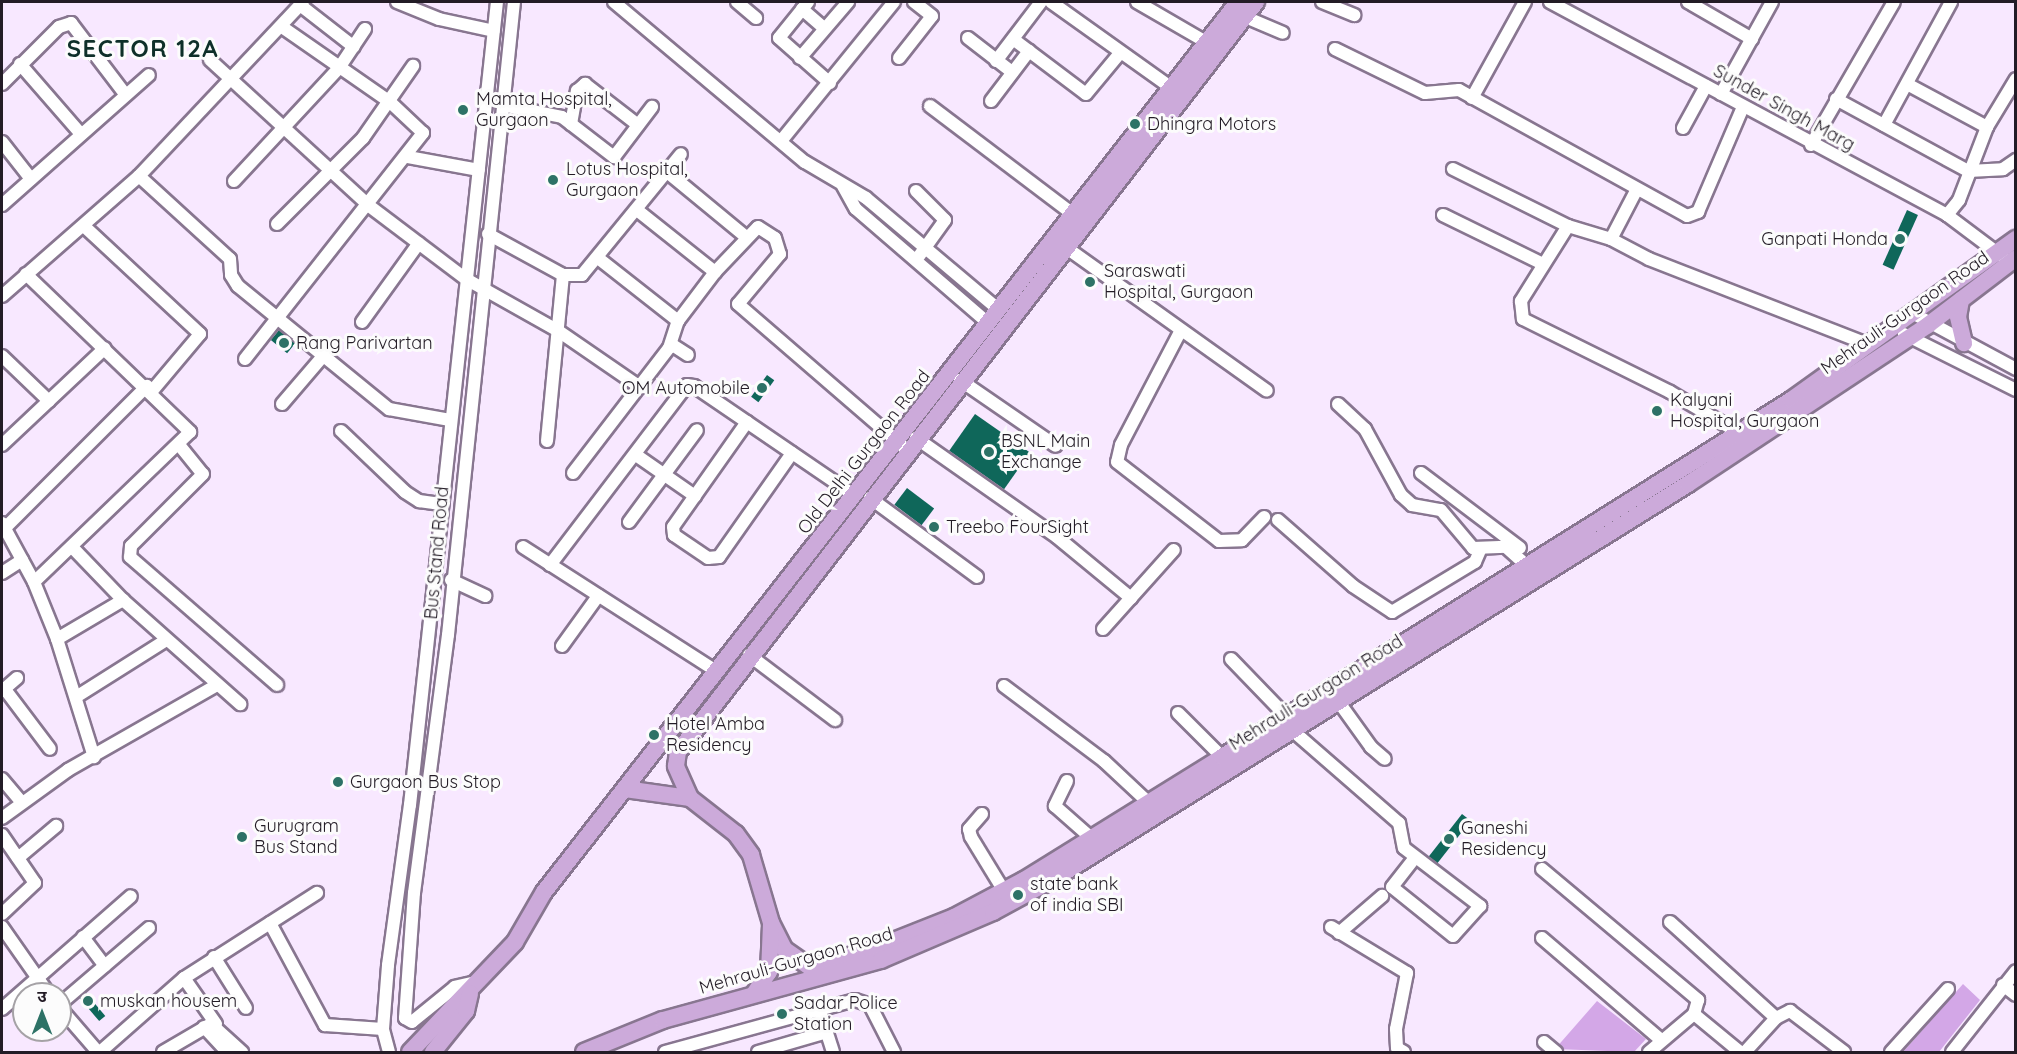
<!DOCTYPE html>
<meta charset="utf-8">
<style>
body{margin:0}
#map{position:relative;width:2017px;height:1054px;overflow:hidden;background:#f8e8ff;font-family:Quicksand,"Noto Sans Devanagari",sans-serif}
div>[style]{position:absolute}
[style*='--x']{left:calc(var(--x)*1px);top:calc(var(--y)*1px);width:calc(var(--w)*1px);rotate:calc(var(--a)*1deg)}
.green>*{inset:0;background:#d3a7e7}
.building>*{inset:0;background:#0f675a;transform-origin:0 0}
.roads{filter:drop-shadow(2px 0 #887690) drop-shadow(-2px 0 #887690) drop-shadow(0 2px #887690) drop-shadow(0 -2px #887690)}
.minor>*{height:12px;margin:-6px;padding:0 6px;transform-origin:6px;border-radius:6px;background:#fff}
.major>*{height:16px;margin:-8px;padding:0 8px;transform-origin:8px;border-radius:8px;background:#ccaada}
.dots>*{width:16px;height:16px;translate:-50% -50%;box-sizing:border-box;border:3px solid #fcfcfc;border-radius:50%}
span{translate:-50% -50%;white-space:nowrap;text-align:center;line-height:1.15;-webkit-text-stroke:6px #fcfcfc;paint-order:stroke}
.poi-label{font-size:18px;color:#231c26}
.left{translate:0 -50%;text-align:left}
.right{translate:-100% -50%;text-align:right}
.street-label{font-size:18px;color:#231c26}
.district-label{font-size:24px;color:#0e2f29;font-weight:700;letter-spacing:1.5px}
.frame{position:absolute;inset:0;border:3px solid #231c26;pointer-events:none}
.north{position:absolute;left:12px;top:982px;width:60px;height:60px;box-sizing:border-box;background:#fcfcfc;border:2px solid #a5a2a6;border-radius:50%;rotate:0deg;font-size:16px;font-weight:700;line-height:24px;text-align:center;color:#231c26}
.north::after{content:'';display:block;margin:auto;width:21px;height:27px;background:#2d7266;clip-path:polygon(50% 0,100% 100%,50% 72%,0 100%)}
</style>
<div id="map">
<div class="green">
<div style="clip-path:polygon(1963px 984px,1980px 1000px,1939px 1052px,1903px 1052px)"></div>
<div style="clip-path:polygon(1597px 1001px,1646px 1039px,1634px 1052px,1555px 1049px)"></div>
</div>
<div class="building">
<div style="left:1907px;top:210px;width:12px;height:60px;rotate:24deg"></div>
<div style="left:279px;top:330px;width:21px;height:13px;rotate:39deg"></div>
<div style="left:767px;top:375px;width:9px;height:27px;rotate:36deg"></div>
<div style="left:975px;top:414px;width:67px;height:45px;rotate:35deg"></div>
<div style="left:907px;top:488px;width:34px;height:21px;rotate:37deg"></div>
<div style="left:1462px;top:814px;width:11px;height:54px;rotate:38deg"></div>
<div style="left:86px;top:993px;width:30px;height:8px;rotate:50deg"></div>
</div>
<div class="roads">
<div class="minor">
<div style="--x:397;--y:2;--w:45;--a:22"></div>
<div style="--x:439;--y:19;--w:56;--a:12.3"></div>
<div style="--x:614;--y:2;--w:249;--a:40"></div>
<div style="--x:805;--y:162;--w:71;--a:30.5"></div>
<div style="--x:866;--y:198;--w:174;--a:40.1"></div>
<div style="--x:737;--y:2;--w:25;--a:40"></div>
<div style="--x:808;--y:2;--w:46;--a:128.9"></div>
<div style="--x:779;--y:38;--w:68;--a:41.4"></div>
<div style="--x:1051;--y:2;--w:155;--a:35.5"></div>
<div style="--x:1137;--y:2;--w:80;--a:30.1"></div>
<div style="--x:1322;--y:2;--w:35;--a:22"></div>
<div style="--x:1550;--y:2;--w:451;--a:28.2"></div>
<div style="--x:1947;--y:215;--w:70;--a:36.9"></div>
<div style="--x:1688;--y:2;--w:74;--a:30"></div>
<div style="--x:300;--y:5;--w:68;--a:37.9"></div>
<div style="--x:802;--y:9;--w:29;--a:41"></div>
<div style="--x:1243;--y:16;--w:43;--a:23"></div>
<div style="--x:968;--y:38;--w:56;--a:37.7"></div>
<div style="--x:1013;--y:39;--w:91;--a:37"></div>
<div style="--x:1086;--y:94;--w:53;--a:-50.3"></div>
<div style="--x:1335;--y:49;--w:100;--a:26.1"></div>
<div style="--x:1425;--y:93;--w:34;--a:-5"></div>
<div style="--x:1459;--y:90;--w:260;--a:28.9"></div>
<div style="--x:1687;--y:216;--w:12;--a:-20"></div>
<div style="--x:1698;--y:212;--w:114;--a:-66.8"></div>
<div style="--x:800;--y:58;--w:74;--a:-49.4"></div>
<div style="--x:899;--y:58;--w:53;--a:-51.8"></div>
<div style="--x:932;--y:16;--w:23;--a:-142"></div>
<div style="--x:210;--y:60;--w:214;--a:42.5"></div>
<div style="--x:368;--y:205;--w:123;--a:37.1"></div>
<div style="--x:466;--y:279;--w:104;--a:29.3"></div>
<div style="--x:557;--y:330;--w:101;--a:34.5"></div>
<div style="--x:996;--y:61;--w:74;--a:-52.7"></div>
<div style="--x:20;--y:64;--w:91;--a:49"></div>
<div style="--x:2;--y:84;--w:81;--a:-45"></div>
<div style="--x:59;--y:27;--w:13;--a:-18"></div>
<div style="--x:71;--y:23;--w:89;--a:52.7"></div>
<div style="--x:1907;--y:84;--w:91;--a:28.3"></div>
<div style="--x:1721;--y:94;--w:105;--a:-61"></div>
<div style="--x:1472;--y:98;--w:110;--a:-61.1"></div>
<div style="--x:1836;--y:99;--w:150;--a:28.6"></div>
<div style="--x:1968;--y:171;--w:35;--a:-3"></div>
<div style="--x:2003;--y:169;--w:16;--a:-35"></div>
<div style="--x:991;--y:101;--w:63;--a:-52.8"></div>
<div style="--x:502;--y:105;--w:61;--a:11.3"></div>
<div style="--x:562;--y:117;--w:66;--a:37.6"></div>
<div style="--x:614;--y:157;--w:63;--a:-52.8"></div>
<div style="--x:930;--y:106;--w:179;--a:37.1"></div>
<div style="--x:571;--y:124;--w:34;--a:-80"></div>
<div style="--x:577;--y:91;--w:11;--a:-41"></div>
<div style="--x:585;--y:84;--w:67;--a:37.7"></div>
<div style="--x:1884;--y:125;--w:140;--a:-61.4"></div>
<div style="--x:1683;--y:128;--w:48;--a:-61.3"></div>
<div style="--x:781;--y:141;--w:179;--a:-50.9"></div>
<div style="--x:2;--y:142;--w:47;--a:51.9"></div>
<div style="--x:1811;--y:145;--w:165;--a:-59.9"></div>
<div style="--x:408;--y:157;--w:72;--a:10.4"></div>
<div style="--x:1453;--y:169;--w:128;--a:26.4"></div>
<div style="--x:1568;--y:226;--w:45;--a:16.8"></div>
<div style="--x:1611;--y:239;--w:43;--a:27.8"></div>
<div style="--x:1649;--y:259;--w:234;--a:21.3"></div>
<div style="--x:666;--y:171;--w:104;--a:39.5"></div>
<div style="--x:139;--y:176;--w:123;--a:42.4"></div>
<div style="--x:230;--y:259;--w:16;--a:86"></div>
<div style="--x:231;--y:275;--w:13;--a:58"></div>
<div style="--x:238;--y:286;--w:195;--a:39.2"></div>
<div style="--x:389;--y:409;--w:62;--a:10.2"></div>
<div style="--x:234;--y:181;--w:154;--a:-47.1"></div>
<div style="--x:339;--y:68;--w:47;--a:-56.3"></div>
<div style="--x:843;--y:186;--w:26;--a:61"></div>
<div style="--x:856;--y:209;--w:176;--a:40.8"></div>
<div style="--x:916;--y:191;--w:41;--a:45"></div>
<div style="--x:945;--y:220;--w:44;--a:125.8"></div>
<div style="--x:2;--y:205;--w:196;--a:-41.5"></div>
<div style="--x:637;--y:210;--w:100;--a:38.5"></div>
<div style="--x:1443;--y:215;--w:111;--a:26.1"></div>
<div style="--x:1947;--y:215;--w:19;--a:-51"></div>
<div style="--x:1959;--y:200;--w:78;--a:-69"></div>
<div style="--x:1987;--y:127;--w:56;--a:-58.9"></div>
<div style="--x:277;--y:224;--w:122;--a:-45"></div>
<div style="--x:363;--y:138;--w:88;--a:-55.2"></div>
<div style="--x:1568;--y:226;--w:89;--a:122.1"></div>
<div style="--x:1521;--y:301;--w:18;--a:84"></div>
<div style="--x:1523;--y:319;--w:164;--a:26.4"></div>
<div style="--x:1670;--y:392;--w:80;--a:30.7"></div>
<div style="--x:85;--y:227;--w:157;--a:42.9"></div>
<div style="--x:200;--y:334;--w:75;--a:130.1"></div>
<div style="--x:488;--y:234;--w:85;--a:28.7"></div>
<div style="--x:563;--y:275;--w:19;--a:0"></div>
<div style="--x:582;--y:275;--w:156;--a:-50.7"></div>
<div style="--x:1611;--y:239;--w:54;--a:-62.5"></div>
<div style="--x:1064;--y:246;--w:249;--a:35.5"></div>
<div style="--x:598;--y:258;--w:102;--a:38.2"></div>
<div style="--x:26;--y:274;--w:228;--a:43.9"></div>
<div style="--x:190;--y:432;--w:216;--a:136.1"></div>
<div style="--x:2;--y:296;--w:182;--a:-41.2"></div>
<div style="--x:139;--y:176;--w:239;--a:-46.7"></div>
<div style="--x:1914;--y:314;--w:116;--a:28.3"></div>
<div style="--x:362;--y:322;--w:97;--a:-54.2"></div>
<div style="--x:1180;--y:332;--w:127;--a:117.6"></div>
<div style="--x:1121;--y:445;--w:17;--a:103"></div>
<div style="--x:1117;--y:462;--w:129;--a:37.8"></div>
<div style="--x:1219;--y:541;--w:23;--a:-2"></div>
<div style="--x:1242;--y:540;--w:32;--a:-46"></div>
<div style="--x:1904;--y:334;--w:125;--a:26.6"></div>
<div style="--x:671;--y:344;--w:20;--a:33"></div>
<div style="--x:2;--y:356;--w:65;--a:43.8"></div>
<div style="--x:245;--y:359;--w:288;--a:-51.8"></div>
<div style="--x:423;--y:133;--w:45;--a:-136.8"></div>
<div style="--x:390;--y:102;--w:131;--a:-145.2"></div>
<div style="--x:960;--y:380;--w:116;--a:34.5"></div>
<div style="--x:282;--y:404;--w:65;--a:-49.4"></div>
<div style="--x:1338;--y:404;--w:37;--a:43"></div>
<div style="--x:1365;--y:429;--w:75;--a:61.4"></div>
<div style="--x:1401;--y:495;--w:15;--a:42"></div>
<div style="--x:1412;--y:505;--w:29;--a:10"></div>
<div style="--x:1441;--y:510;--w:50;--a:49.9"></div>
<div style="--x:1473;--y:548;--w:33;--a:-2"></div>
<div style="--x:1506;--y:547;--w:27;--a:42"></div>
<div style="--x:747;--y:422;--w:128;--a:125.2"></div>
<div style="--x:673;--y:527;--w:8;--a:83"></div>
<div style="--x:674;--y:535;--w:41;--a:34.1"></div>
<div style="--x:708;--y:558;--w:11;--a:-5"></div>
<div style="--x:719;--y:557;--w:127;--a:-54.9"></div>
<div style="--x:341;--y:431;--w:88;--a:43.6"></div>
<div style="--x:405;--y:492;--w:17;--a:33"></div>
<div style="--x:419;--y:501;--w:22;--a:8"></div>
<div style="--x:916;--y:438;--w:172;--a:35.1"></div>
<div style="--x:1057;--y:537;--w:96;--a:39.5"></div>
<div style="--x:547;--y:441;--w:167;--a:-84.5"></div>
<div style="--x:2;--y:445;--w:141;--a:-43.3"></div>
<div style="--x:180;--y:446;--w:36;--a:51"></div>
<div style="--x:203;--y:474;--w:102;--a:135"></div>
<div style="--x:131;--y:546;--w:11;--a:95"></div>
<div style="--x:130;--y:557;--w:195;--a:41"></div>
<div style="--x:636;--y:455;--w:72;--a:34.8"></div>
<div style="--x:573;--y:473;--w:158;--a:-52.5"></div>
<div style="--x:669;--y:348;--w:28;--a:-72"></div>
<div style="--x:678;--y:321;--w:61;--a:-52.9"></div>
<div style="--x:715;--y:272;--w:62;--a:-46.3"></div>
<div style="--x:758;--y:227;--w:20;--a:33"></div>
<div style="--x:775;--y:238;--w:17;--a:73"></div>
<div style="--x:780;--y:254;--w:65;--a:130"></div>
<div style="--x:738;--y:304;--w:223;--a:40.8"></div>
<div style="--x:1421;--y:473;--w:124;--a:37.1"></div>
<div style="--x:870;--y:498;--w:133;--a:36.4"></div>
<div style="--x:1278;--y:520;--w:100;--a:41.3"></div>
<div style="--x:1353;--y:586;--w:47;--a:33.7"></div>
<div style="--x:1392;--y:612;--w:97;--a:-31.1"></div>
<div style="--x:1475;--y:562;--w:13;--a:-67"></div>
<div style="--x:629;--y:522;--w:114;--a:-53.5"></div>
<div style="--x:2;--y:523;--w:67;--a:61.5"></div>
<div style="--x:34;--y:582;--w:61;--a:68"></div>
<div style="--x:57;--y:639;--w:124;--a:72.6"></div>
<div style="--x:5;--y:528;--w:201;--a:-45"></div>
<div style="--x:72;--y:547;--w:74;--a:46.1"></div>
<div style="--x:123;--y:600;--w:157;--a:41.6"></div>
<div style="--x:523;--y:547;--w:229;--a:32.7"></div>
<div style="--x:550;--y:565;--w:226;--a:-52.7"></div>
<div style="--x:687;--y:385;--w:7;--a:8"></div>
<div style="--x:694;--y:386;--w:195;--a:34.3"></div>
<div style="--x:2;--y:573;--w:24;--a:-33"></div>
<div style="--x:451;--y:580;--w:38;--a:25"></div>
<div style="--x:1103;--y:629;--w:106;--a:-48.1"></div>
<div style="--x:57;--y:639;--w:77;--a:-30.6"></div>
<div style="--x:562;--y:646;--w:62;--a:-54.2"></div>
<div style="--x:749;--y:655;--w:108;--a:37.1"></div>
<div style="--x:1231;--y:659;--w:81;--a:46"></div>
<div style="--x:1004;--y:686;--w:125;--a:36.9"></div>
<div style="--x:1104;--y:761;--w:62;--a:43"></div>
<div style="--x:4;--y:688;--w:76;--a:53"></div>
<div style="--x:2;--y:691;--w:20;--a:-41"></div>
<div style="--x:76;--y:697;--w:107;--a:-32.3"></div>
<div style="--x:1338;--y:701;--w:57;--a:54.3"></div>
<div style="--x:1371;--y:747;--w:18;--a:41"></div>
<div style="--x:1178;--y:713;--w:62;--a:45"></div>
<div style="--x:1292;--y:730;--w:142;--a:41"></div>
<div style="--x:1399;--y:823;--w:25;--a:79"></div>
<div style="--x:1404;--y:848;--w:96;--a:37.3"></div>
<div style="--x:1480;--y:906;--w:40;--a:132"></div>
<div style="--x:1453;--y:936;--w:78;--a:-141.2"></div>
<div style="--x:1392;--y:887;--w:37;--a:-52"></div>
<div style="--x:2;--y:779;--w:30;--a:50"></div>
<div style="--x:1067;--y:781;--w:28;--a:116"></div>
<div style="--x:1055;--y:806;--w:45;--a:41.4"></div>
<div style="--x:982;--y:814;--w:20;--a:131"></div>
<div style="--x:969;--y:829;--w:8;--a:76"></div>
<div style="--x:971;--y:837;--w:63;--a:58.6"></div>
<div style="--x:2;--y:818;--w:82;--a:-36"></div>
<div style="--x:68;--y:770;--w:172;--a:-29.7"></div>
<div style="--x:2;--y:835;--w:58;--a:55.5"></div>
<div style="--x:35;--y:883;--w:45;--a:136.8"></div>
<div style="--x:18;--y:858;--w:50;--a:-40.1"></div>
<div style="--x:1542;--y:869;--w:204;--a:40"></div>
<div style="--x:1698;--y:1000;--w:15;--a:106"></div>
<div style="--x:1694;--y:1014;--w:59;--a:139.8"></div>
<div style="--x:1670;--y:922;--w:143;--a:42.2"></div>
<div style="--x:270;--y:923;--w:116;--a:61.7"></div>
<div style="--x:325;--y:1025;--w:58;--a:3.9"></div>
<div style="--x:2;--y:927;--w:82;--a:55"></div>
<div style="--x:1331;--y:927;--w:89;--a:31.2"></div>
<div style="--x:1407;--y:973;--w:57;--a:101.1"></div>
<div style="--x:1396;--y:1029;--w:19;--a:87"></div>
<div style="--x:1397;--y:1048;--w:8;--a:30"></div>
<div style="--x:1339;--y:933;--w:57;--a:-40.7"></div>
<div style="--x:83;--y:937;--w:36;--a:53"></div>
<div style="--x:1542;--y:938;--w:157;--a:40.6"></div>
<div style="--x:214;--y:957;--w:60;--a:57.9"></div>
<div style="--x:184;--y:978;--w:56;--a:55.2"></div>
<div style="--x:480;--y:981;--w:26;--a:167"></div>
<div style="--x:455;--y:987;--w:55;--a:140.9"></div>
<div style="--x:412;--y:1022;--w:8;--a:-150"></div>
<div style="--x:405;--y:1018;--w:125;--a:-85.9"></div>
<div style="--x:414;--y:893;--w:260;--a:-82.5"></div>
<div style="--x:448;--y:635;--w:636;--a:-84.05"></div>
<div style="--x:2003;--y:985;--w:16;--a:38"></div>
<div style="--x:60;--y:1004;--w:117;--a:-40.5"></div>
<div style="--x:60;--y:1008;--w:58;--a:49.2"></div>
<div style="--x:819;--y:1008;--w:46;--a:72.3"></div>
<div style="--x:2;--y:1009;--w:171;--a:-41.2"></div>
<div style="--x:1694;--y:1014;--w:60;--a:39.6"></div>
<div style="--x:204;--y:1027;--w:34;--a:47"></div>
<div style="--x:1544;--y:1042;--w:16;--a:40"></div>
<div style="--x:100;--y:1052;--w:112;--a:-41.4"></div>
<div style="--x:184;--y:978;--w:158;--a:-32.6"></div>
<div style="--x:163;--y:1052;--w:56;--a:-30.3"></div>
<div style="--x:211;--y:1024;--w:42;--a:42.1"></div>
<div style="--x:389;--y:1052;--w:24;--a:-105"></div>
<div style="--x:383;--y:1029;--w:64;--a:-85.5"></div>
<div style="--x:388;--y:965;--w:162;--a:-82.2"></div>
<div style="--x:410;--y:805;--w:808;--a:-83.82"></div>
<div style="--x:665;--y:1052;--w:197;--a:-15.3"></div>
<div style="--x:855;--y:1000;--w:16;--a:18"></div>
<div style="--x:870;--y:1005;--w:53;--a:62.9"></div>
<div style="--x:758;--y:1052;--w:72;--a:-16.2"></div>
<div style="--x:1745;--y:1052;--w:46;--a:-47.6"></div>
<div style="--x:1776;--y:1018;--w:16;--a:-27"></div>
<div style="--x:1790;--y:1011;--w:68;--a:37.2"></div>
<div style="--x:1891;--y:1052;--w:85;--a:-47.9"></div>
<div style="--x:1952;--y:1052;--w:103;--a:-51.7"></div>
</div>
<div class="major">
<div style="--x:1961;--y:300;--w:17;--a:100"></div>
<div style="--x:1958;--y:317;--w:27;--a:77"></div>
<div style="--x:625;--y:789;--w:66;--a:7.9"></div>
<div style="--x:690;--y:798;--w:58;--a:38"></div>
<div style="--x:736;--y:834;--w:26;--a:54"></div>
<div style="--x:751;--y:855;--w:71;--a:73.6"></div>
<div style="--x:771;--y:923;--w:29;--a:63"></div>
<div style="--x:784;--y:949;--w:32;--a:35"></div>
<div style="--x:810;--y:967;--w:63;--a:-15.6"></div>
<div style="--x:871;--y:950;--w:89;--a:-21.7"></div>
<div style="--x:954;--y:917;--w:79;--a:-27.9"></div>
<div style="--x:1024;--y:880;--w:233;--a:-31.8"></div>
<div style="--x:1222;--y:757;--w:672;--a:-32.1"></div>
<div style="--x:1791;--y:400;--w:277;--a:-35.6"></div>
<div style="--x:690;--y:798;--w:35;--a:-114"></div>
<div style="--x:676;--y:766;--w:14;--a:-82"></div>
<div style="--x:678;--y:752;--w:947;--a:-52.38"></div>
<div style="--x:754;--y:994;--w:27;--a:-56"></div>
<div style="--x:769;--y:972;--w:48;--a:-87.6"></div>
<div style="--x:410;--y:1052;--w:152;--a:-46.3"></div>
<div style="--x:515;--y:942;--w:58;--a:-59.9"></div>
<div style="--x:544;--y:892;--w:1129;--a:-52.05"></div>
<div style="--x:433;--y:1052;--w:53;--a:-51.2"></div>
<div style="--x:466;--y:1011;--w:18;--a:-77"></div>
<div style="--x:584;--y:1052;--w:85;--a:-22.1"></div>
<div style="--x:663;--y:1020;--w:226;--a:-15.4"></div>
<div style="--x:881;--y:960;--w:122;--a:-23.2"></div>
<div style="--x:993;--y:912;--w:67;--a:-28.5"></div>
<div style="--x:1052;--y:880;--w:749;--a:-31.91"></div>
<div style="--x:1688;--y:484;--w:288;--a:-33.5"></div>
<div style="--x:1928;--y:325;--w:111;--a:-37.3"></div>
</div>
</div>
<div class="dots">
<div style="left:463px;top:110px;background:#2d7266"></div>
<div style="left:1135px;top:124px;background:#2d7266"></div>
<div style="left:553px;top:180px;background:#2d7266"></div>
<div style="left:1900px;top:239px;background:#2d7266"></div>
<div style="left:1090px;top:282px;background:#2d7266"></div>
<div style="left:284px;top:343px;background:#2d7266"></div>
<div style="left:762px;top:388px;background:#2d7266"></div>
<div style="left:1657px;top:411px;background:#2d7266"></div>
<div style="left:989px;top:452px;background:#2d7266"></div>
<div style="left:934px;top:527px;background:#2d7266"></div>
<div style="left:654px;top:735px;background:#2d7266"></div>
<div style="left:338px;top:782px;background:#2d7266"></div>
<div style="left:242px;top:837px;background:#2d7266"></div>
<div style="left:1449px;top:839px;background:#2d7266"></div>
<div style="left:1018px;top:895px;background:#2d7266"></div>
<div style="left:88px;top:1001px;background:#2d7266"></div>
<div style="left:782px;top:1014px;background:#2d7266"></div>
</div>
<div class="poi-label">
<span class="left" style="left:476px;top:110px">Mamta Hospital,<br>Gurgaon</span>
<span class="left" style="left:1147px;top:124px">Dhingra Motors</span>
<span class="left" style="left:566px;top:180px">Lotus Hospital,<br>Gurgaon</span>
<span class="right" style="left:1888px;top:239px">Ganpati Honda</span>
<span class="left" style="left:1104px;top:282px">Saraswati<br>Hospital, Gurgaon</span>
<span class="left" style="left:296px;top:343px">Rang Parivartan</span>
<span class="right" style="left:750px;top:388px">OM Automobile</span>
<span class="left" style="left:1670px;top:411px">Kalyani<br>Hospital, Gurgaon</span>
<span class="left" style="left:1001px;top:452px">BSNL Main<br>Exchange</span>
<span class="left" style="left:946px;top:527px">Treebo FourSight</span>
<span class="left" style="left:666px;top:735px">Hotel Amba<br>Residency</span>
<span class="left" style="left:350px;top:782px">Gurgaon Bus Stop</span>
<span class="left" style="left:254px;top:837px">Gurugram<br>Bus Stand</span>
<span class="left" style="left:1461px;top:839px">Ganeshi<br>Residency</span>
<span class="left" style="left:1030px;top:895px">state bank<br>of india SBI</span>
<span class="left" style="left:100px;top:1001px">muskan housem</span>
<span class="left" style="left:794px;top:1014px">Sadar Police<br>Station</span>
</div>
<div class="street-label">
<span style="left:1784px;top:108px;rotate:29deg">Sunder Singh Marg</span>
<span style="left:1905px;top:313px;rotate:-35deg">Mehrauli-Gurgaon Road</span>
<span style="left:864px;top:452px;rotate:-52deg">Old Delhi Gurgaon Road</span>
<span style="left:437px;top:553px;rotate:-85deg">Bus Stand Road</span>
<span style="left:1316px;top:693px;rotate:-32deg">Mehrauli-Gurgaon Road</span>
<span style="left:796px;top:961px;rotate:-16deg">Mehrauli-Gurgaon Road</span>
</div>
<div class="district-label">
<span style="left:143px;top:49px">SECTOR 12A</span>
</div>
<div class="frame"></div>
<div class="north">उ</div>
</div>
